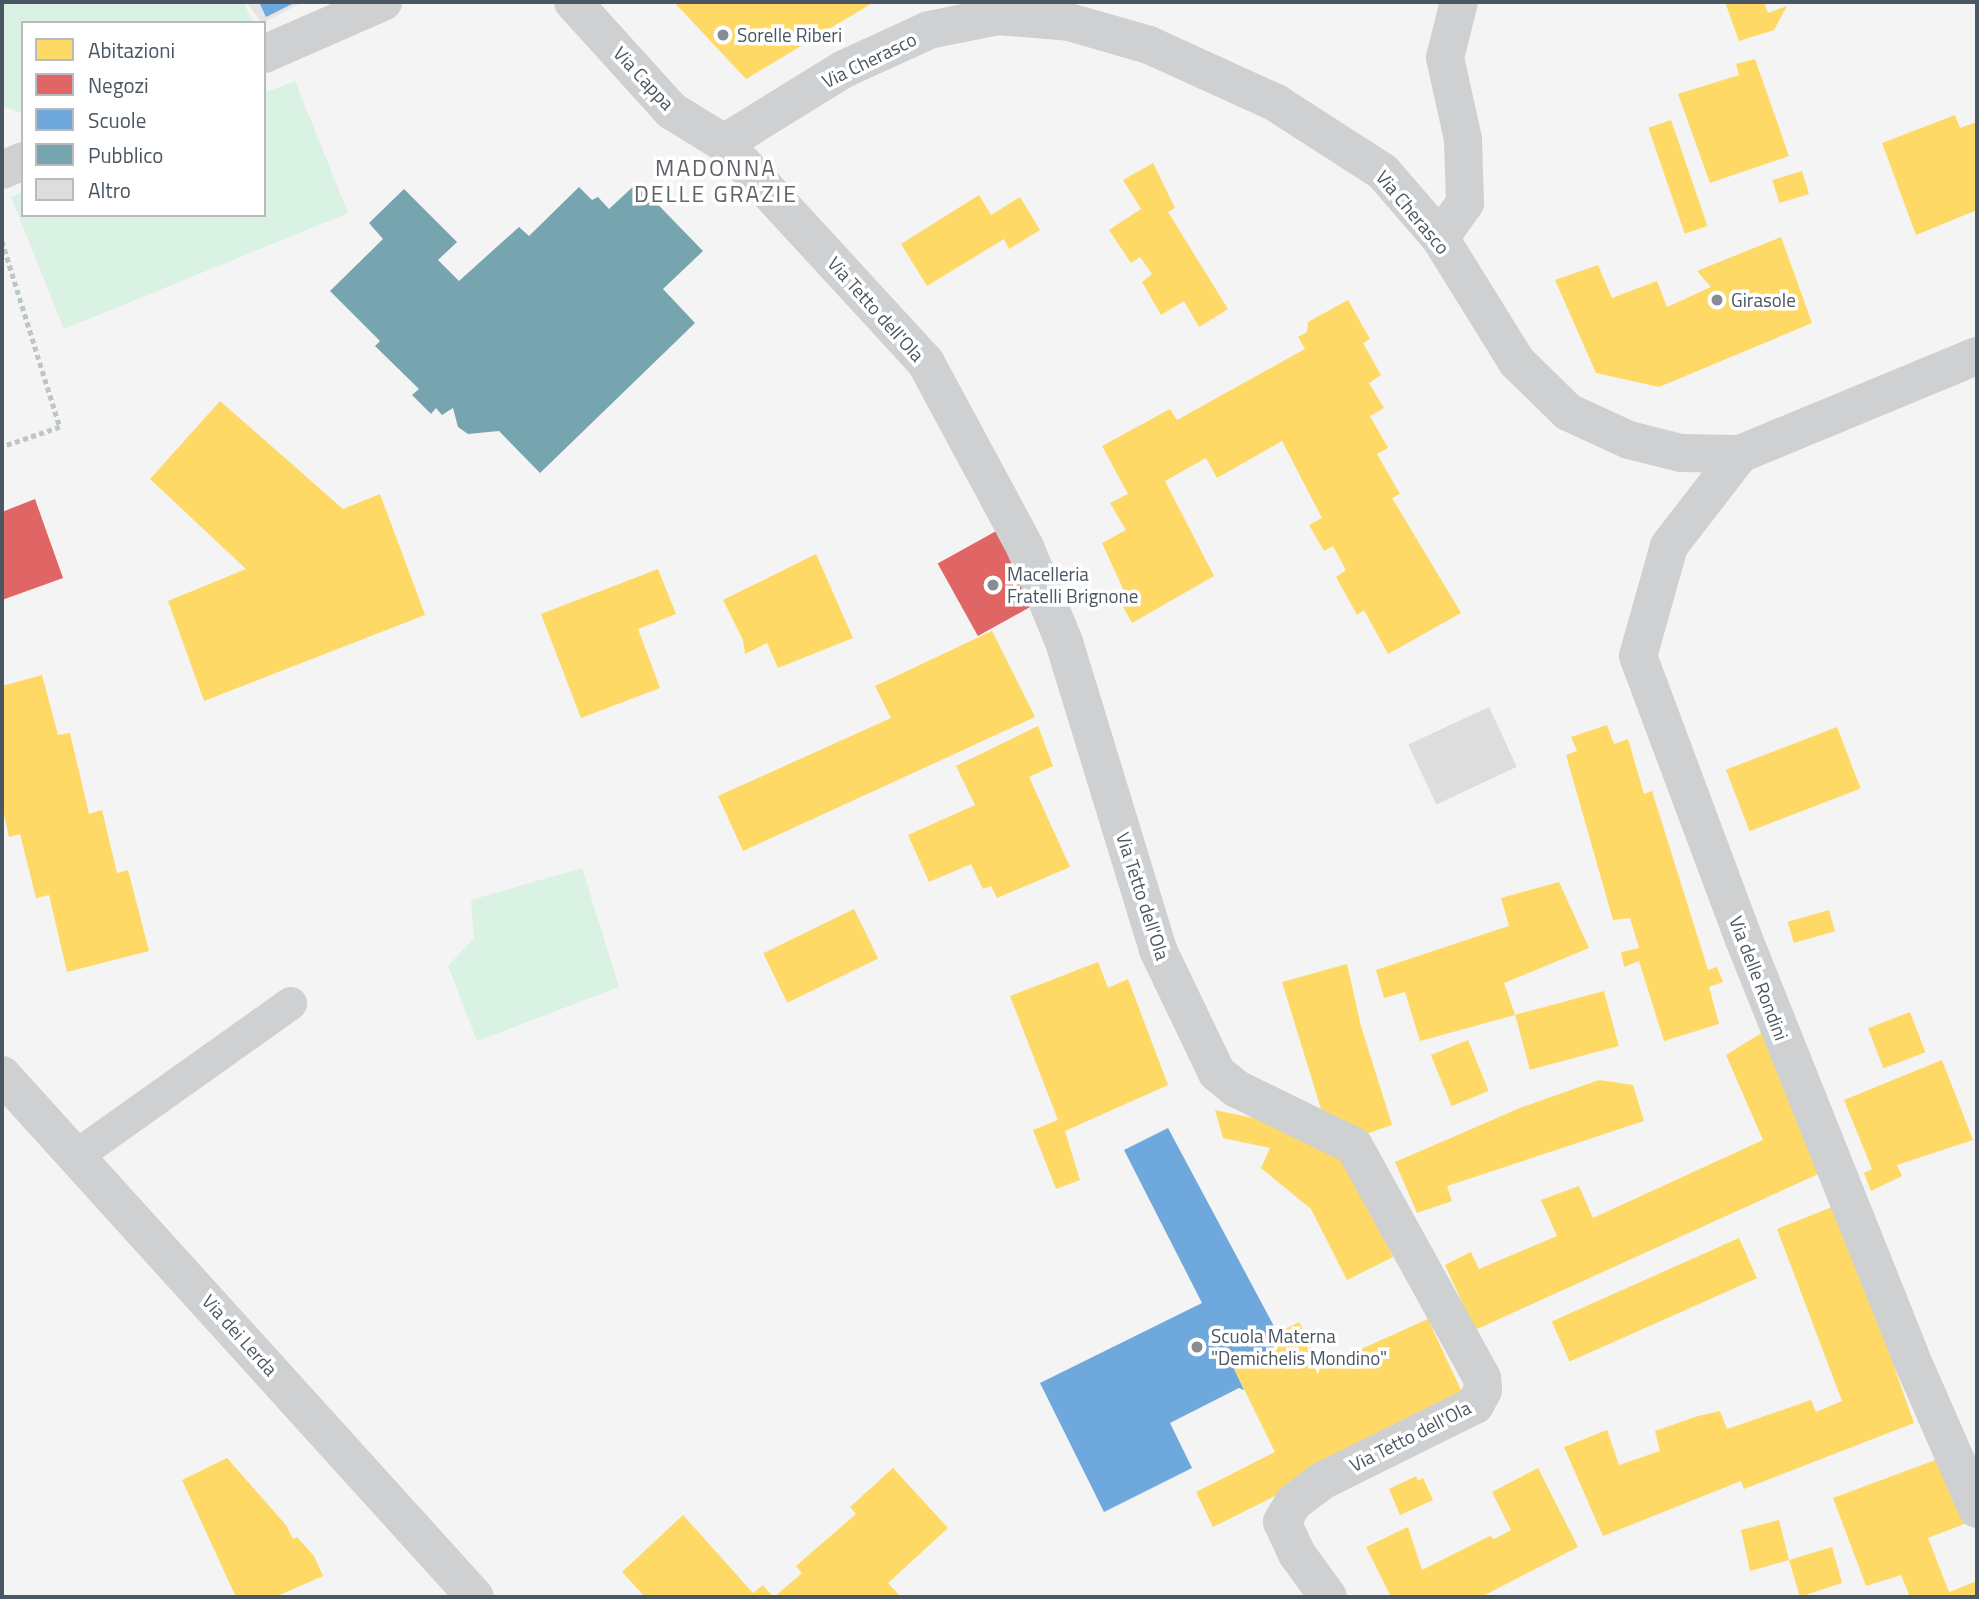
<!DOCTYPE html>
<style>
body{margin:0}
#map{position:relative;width:1979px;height:1599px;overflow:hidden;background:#f4f4f4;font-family:"Titillium Web",sans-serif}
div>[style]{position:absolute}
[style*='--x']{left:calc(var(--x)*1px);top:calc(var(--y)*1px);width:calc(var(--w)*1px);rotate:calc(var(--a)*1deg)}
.education>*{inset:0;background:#e6e5e6}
.green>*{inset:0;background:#d9f2e3}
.homes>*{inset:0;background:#ffd966;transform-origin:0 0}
.shops>*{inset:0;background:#e06666;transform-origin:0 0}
.schools>*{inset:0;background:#6fa8dc}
.public>*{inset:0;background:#76a5af}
.building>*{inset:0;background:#ddddde;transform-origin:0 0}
.path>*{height:4.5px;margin-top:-2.25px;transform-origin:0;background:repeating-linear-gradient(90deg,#bcc7c4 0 5px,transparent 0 8.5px)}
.service>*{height:33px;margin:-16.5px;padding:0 16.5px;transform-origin:16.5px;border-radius:16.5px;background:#ced0d2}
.minor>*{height:38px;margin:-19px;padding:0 19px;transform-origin:19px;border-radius:19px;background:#ced0d2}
.tertiary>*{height:38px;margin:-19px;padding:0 19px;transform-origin:19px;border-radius:19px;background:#ced0d2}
.dots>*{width:19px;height:19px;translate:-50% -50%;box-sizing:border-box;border:4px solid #fff;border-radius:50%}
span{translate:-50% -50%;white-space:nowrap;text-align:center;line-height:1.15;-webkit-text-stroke:7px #fff;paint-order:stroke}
.poi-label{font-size:19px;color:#4a5661}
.left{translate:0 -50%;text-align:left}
.street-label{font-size:19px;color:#4a5661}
.quarter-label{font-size:23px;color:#5f6368;letter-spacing:2px}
.frame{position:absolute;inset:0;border:4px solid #4a5661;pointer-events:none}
.legend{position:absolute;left:21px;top:21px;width:245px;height:196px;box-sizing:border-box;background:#fff;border:2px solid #b7bbc0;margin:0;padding:9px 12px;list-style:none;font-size:21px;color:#4a5661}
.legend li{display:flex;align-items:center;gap:14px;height:35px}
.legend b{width:35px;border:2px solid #b7bbc0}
</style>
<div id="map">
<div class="education">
<div style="clip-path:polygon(246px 2px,303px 2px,262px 23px)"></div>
</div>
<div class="green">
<div style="clip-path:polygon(2px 2px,243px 2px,254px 23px,23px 23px,23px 114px,2px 106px)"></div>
<div style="clip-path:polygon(295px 81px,348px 213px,64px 329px,11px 197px,23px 192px,23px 215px,264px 215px,264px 93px)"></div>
<div style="clip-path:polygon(582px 868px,619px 987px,477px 1041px,448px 966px,474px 938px,471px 900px)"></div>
</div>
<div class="homes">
<div style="clip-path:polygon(674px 2px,874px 2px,746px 79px)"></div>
<div style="clip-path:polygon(1725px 2px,1764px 2px,1768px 13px,1787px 6px,1774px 30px,1739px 41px)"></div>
<div style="clip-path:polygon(1755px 59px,1789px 156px,1710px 183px,1678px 94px,1739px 75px,1736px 64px)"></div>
<div style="clip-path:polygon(1955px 115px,1960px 128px,1977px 122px,1977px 210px,1916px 235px,1882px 143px)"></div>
<div style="left:1671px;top:120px;width:112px;height:24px;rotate:71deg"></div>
<div style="clip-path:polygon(1153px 163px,1175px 208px,1168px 212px,1228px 309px,1199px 327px,1184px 301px,1161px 315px,1142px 282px,1152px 274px,1140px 257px,1131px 263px,1109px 230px,1141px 209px,1123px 180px)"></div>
<div style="left:1802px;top:171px;width:24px;height:31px;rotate:73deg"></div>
<div style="clip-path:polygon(979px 195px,991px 215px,1020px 197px,1040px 230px,1009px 249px,1004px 239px,927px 286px,901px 244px)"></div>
<div style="clip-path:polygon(1781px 237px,1812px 323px,1659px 387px,1596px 373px,1555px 280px,1598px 265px,1612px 298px,1657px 281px,1667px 307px,1711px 287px,1697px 271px)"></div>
<div style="clip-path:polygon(1348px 300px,1370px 339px,1363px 343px,1381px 375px,1369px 383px,1384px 408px,1370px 416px,1388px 448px,1377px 454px,1400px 494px,1392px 498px,1461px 613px,1388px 654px,1364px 610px,1357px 615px,1336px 577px,1346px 570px,1333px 546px,1324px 551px,1309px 525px,1322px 518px,1282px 441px,1217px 478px,1206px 458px,1165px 481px,1214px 576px,1132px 623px,1122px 605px,1129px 602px,1102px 543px,1126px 530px,1110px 503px,1128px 494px,1102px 446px,1170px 409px,1177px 420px,1305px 349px,1298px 337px,1307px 332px,1308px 322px)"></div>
<div style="clip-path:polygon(220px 401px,343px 509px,380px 494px,425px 615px,204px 701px,168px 601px,246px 569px,150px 479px)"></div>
<div style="clip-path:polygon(816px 554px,853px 638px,778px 668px,767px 643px,745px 654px,743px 640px,723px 600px)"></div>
<div style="clip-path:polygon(658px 569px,676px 614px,638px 629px,660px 688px,581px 718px,541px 614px)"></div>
<div style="clip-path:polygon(992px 631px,1035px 717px,743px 851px,718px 796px,891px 718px,875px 686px)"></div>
<div style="clip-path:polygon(42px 675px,58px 735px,70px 733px,89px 814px,102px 810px,117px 873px,128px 870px,149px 951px,67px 972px,49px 895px,36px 898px,20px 834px,9px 837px,2px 806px,2px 686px)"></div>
<div style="clip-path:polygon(1607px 725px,1614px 744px,1628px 739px,1644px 794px,1652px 791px,1708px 970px,1717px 967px,1723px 982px,1709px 987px,1719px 1024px,1664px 1041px,1639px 961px,1624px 967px,1621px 952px,1639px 948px,1630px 918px,1613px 920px,1566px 755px,1577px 751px,1571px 737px)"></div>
<div style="clip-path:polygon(1038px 726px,1053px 766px,1029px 777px,1070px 867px,997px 898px,991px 886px,983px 889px,971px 864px,929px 882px,908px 835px,975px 805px,956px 766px)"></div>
<div style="left:1837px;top:727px;width:66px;height:119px;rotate:69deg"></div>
<div style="clip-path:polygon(1559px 882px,1589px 948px,1504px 983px,1515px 1015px,1420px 1041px,1405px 992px,1384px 998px,1376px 970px,1509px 926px,1501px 898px)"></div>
<div style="left:854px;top:909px;width:55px;height:101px;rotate:64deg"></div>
<div style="left:1829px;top:910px;width:22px;height:43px;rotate:74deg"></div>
<div style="clip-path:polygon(1098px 962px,1108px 988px,1128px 979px,1168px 1085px,1065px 1131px,1080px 1180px,1056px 1189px,1033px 1130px,1058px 1120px,1010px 996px)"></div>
<div style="clip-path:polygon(1347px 964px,1361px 1026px,1392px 1125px,1357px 1137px,1325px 1122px,1282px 982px)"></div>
<div style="left:1604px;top:991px;width:57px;height:92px;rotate:75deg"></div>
<div style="left:1910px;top:1012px;width:43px;height:45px;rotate:69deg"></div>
<div style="clip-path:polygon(1763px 1032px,1825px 1171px,1475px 1330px,1445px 1265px,1471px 1252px,1479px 1269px,1557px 1236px,1541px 1200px,1579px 1186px,1593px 1218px,1763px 1140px,1726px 1055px)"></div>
<div style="left:1468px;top:1040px;width:55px;height:40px;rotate:68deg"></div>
<div style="clip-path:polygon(1942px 1060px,1973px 1140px,1897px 1165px,1902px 1176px,1871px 1191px,1864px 1173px,1872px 1169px,1844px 1100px)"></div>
<div style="clip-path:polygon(1599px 1080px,1633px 1085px,1644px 1121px,1447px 1186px,1452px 1201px,1417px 1213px,1395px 1162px,1520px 1108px)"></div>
<div style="clip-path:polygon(1215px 1110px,1258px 1119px,1343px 1154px,1393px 1257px,1347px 1280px,1311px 1209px,1261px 1168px,1270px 1148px,1223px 1138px)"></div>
<div style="clip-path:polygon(1837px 1205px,1914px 1423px,1744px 1489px,1741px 1481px,1603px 1536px,1564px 1447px,1607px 1430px,1619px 1465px,1660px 1451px,1655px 1431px,1698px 1416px,1720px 1411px,1727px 1429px,1811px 1400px,1816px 1412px,1842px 1401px,1777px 1229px)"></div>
<div style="left:1739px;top:1238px;width:44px;height:205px;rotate:66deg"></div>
<div style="clip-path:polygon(1428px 1319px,1466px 1401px,1213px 1527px,1196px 1492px,1275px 1452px,1234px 1369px,1283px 1343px,1278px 1333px,1299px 1322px,1321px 1367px)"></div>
<div style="clip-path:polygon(227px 1458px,286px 1525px,293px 1539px,297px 1537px,314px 1556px,323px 1576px,275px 1597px,236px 1597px,182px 1480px)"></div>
<div style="clip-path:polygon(1938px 1459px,1972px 1521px,1928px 1538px,1949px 1592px,1977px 1581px,1977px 1597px,1910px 1597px,1901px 1575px,1866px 1586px,1833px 1498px)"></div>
<div style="clip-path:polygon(893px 1468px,948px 1528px,888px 1583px,900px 1596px,774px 1597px,802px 1573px,796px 1566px,856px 1514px,850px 1507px)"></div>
<div style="clip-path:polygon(1538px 1468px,1578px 1547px,1481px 1597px,1391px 1597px,1366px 1547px,1408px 1527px,1422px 1570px,1490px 1536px,1494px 1539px,1511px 1530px,1492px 1492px)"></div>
<div style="clip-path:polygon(1416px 1476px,1418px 1481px,1423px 1478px,1433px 1500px,1400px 1515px,1389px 1489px)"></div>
<div style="clip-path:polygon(683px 1515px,753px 1593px,763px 1585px,773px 1597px,645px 1597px,622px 1572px)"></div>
<div style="clip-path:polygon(1779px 1520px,1789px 1560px,1832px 1547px,1842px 1583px,1800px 1597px,1789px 1560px,1750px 1571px,1741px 1530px)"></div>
</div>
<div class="shops">
<div style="clip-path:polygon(35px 499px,63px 578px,2px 600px,2px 512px)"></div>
<div style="left:998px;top:530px;width:83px;height:69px;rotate:61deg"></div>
</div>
<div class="schools">
<div style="clip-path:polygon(259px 2px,296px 2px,266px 17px)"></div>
<div style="clip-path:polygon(1168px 1128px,1283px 1343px,1234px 1369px,1244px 1390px,1239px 1388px,1170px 1423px,1192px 1468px,1104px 1512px,1040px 1383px,1202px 1303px,1124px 1150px)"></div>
</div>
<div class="public">
<div style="clip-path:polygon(637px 183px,703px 251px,663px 289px,695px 323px,540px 473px,499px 431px,468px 434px,458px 427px,453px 408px,442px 415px,436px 408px,431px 414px,412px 395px,419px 389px,375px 346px,380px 341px,330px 291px,383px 239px,369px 223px,404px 189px,457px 242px,438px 260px,459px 281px,519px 227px,529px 236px,579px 187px,592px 200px,598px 197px,609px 209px)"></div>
</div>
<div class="building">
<div style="left:1489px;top:707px;width:66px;height:89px;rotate:65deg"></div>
</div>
<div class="path">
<div style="--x:2;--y:241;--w:195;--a:72.7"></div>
<div style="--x:60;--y:427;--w:61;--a:161"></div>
</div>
<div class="service">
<div style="--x:75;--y:1156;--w:264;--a:-35.4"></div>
</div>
<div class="minor">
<div style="--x:724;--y:143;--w:299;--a:47.4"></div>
<div style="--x:926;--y:363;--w:116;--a:61.7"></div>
<div style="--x:981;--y:465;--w:93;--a:61.8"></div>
<div style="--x:1025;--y:547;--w:103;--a:67.7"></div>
<div style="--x:1064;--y:642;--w:322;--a:73"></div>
<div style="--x:1158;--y:950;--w:136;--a:64.4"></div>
<div style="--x:1217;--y:1073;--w:26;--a:39"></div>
<div style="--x:1237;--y:1089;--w:130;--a:26"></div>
<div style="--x:1354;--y:1146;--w:265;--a:61.1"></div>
<div style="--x:1482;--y:1378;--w:12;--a:85"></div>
<div style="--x:1483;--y:1390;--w:17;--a:118"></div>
<div style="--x:1475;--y:1405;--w:171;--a:153.6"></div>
<div style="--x:1322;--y:1481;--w:36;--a:143"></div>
<div style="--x:1293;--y:1503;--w:22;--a:120"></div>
<div style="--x:1282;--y:1522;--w:35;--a:65"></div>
<div style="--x:1297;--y:1554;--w:53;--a:54.2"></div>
<div style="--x:1440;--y:238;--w:43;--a:-54.5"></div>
<div style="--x:1465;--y:203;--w:64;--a:-91.8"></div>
<div style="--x:1463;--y:139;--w:83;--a:-102.5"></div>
<div style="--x:1445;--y:58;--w:58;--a:-76"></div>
<div style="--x:1740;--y:454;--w:116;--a:127.7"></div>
<div style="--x:1669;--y:546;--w:114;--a:105.7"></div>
<div style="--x:1638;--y:656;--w:300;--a:69.5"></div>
<div style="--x:1743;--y:937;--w:448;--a:68.2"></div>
<div style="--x:1909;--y:1353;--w:170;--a:66.4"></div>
<div style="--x:2;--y:1075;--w:704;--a:47.82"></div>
</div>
<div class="tertiary">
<div style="--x:573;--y:2;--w:147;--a:47.8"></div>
<div style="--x:672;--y:111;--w:61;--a:31.6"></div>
<div style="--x:724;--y:143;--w:141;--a:-31.7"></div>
<div style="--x:844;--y:69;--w:94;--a:-24.6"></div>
<div style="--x:929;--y:30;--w:70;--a:-11.5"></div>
<div style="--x:998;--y:16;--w:71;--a:4.8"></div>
<div style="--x:1069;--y:22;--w:83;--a:16"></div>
<div style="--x:1149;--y:45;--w:140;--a:24.5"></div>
<div style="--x:1276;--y:103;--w:127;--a:32.8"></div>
<div style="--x:1383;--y:172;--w:87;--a:49.2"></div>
<div style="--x:1440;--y:238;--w:146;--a:58.2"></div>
<div style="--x:1517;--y:362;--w:71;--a:44.4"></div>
<div style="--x:1568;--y:412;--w:67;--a:24.7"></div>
<div style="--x:1629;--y:440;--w:54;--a:14"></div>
<div style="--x:1681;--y:453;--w:59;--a:1"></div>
<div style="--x:1740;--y:454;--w:256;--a:-22.5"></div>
<div style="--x:264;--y:54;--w:130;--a:-23.6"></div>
<div style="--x:2;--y:170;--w:23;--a:-23"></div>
</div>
<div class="dots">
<div style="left:723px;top:35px;background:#868d94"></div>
<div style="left:1717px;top:300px;background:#868d94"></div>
<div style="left:993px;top:585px;background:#868d94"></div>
<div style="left:1197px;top:1347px;background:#868d94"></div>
</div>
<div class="poi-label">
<span class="left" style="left:737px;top:35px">Sorelle Riberi</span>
<span class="left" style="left:1731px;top:300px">Girasole</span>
<span class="left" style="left:1007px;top:585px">Macelleria<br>Fratelli Brignone</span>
<span class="left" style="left:1211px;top:1347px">Scuola Materna<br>"Demichelis Mondino"</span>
</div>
<div class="street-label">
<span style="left:869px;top:60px;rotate:-26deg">Via Cherasco</span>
<span style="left:644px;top:78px;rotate:47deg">Via Cappa</span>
<span style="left:1413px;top:212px;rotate:50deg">Via Cherasco</span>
<span style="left:876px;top:309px;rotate:48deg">Via Tetto dell'Ola</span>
<span style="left:1143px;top:896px;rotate:72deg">Via Tetto dell'Ola</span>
<span style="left:1759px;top:978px;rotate:69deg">Via delle Rondini</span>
<span style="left:240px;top:1335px;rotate:48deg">Via dei Lerda</span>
<span style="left:1410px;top:1436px;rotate:-27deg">Via Tetto dell'Ola</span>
</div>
<div class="quarter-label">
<span style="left:716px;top:181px">MADONNA<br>DELLE GRAZIE</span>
</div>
<div class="frame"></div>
<ul class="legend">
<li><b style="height:19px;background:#ffd966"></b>Abitazioni</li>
<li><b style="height:19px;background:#e06666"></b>Negozi</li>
<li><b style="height:19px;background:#6fa8dc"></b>Scuole</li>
<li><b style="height:19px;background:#76a5af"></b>Pubblico</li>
<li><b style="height:19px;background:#ddddde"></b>Altro</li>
</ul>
</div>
